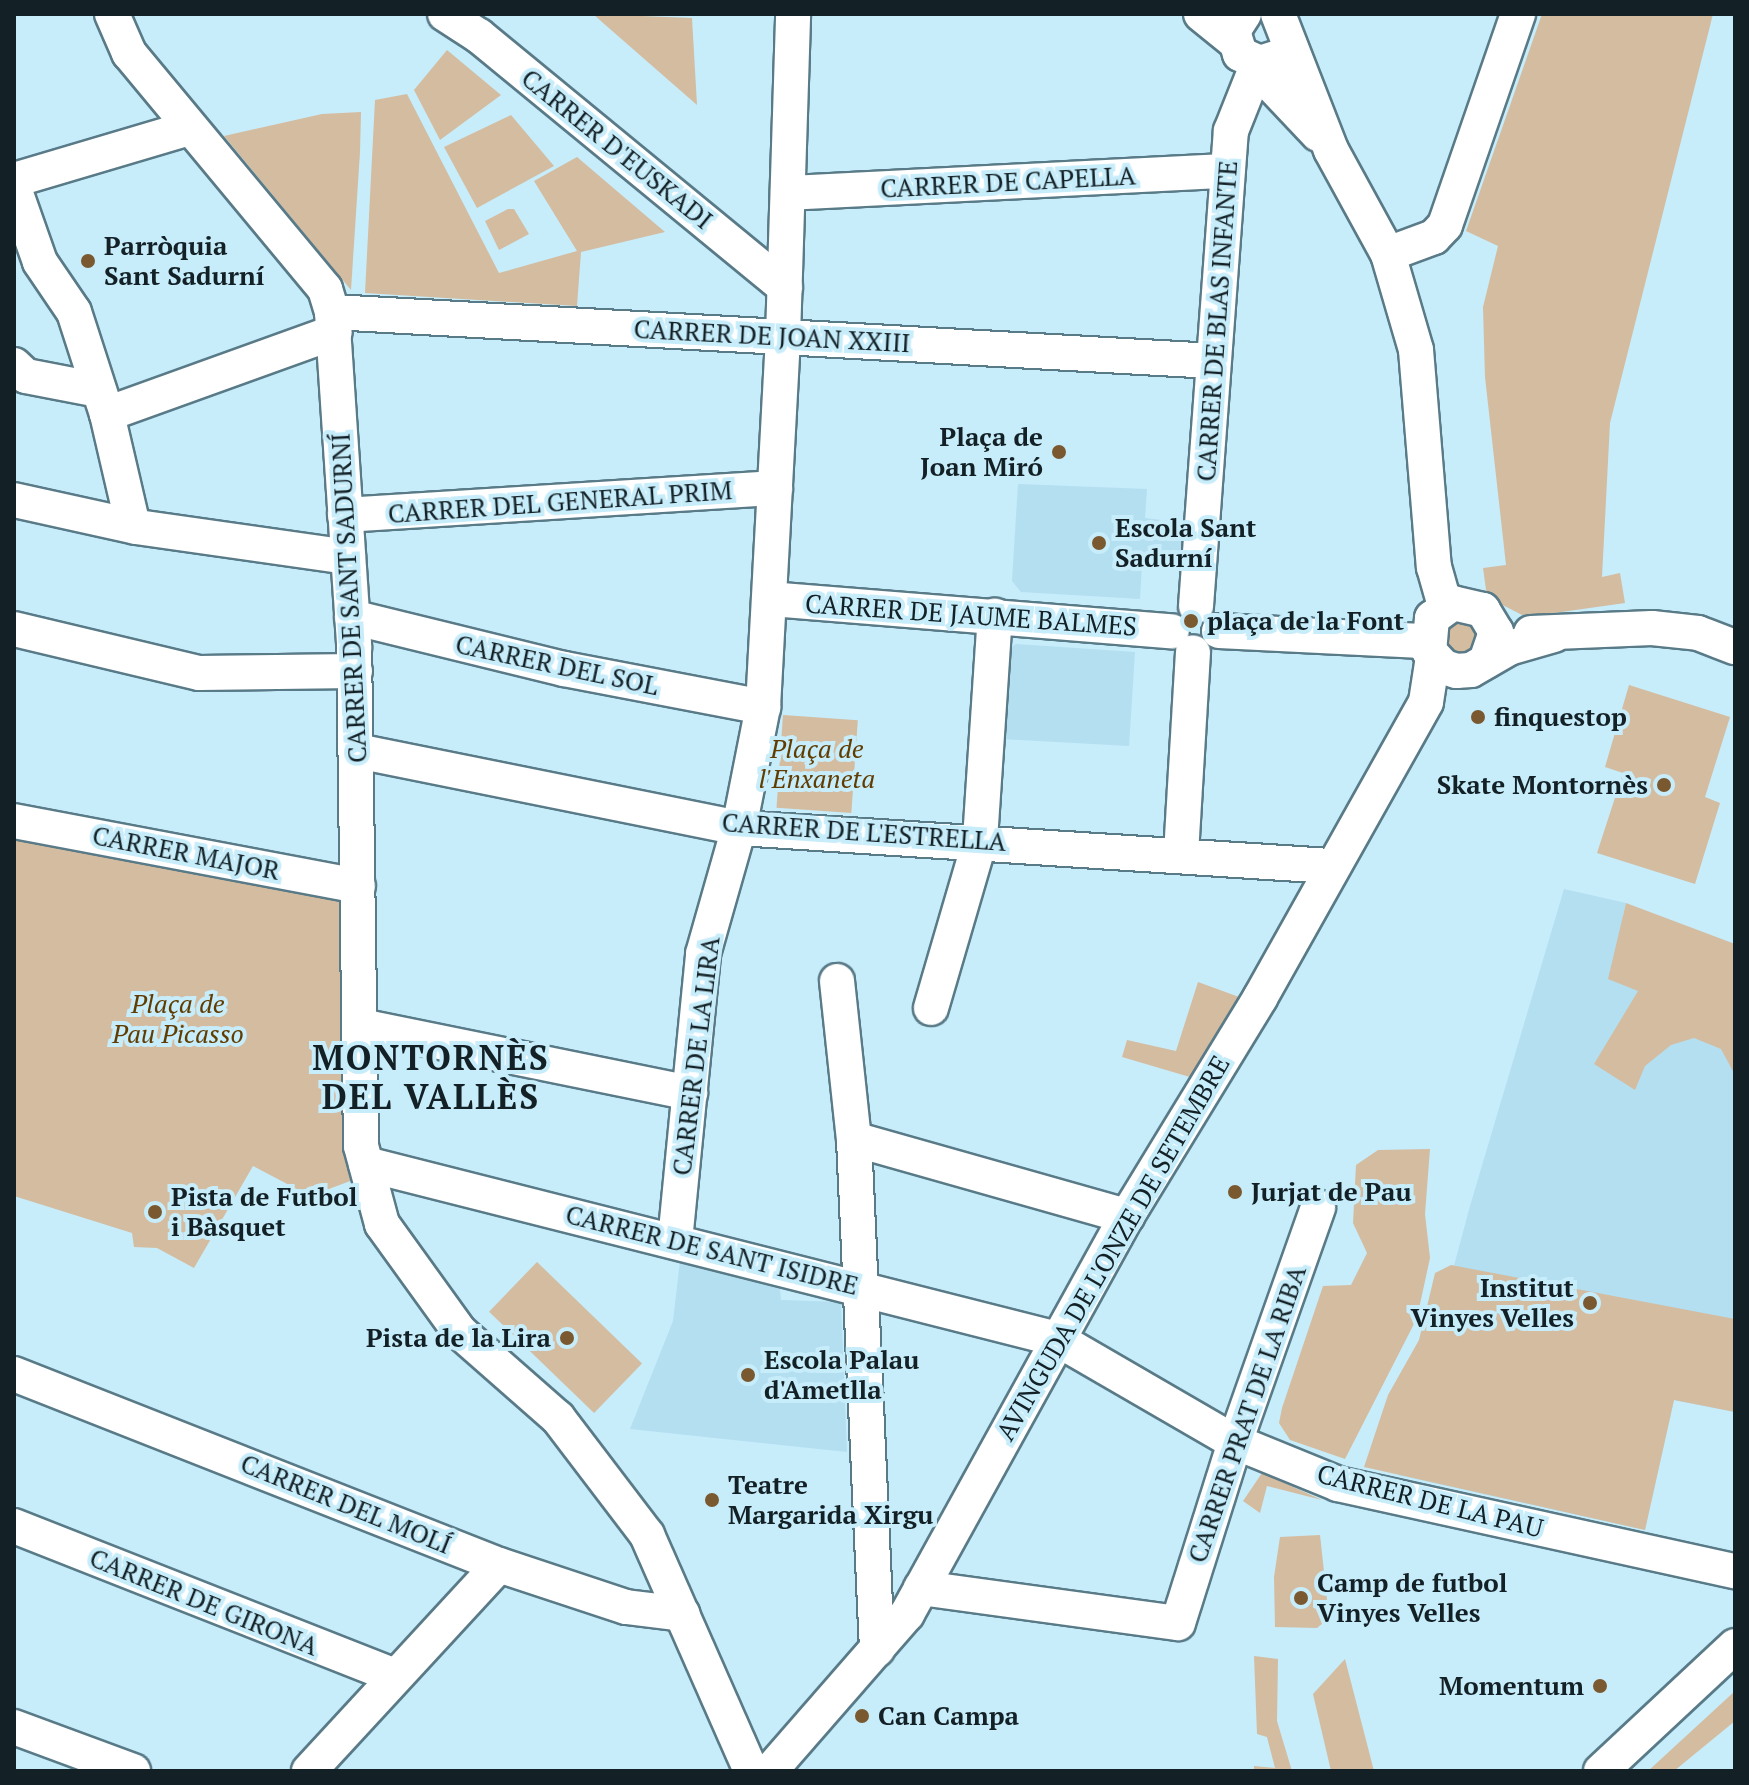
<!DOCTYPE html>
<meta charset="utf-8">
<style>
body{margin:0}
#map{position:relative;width:1749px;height:1785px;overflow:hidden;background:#c7ecfa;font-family:"PT Serif",serif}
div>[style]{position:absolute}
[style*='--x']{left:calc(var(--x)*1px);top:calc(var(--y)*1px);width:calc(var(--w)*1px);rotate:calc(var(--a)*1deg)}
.built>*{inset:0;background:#b3dff1}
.green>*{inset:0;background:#d4bca0;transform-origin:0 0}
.roads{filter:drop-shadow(2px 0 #597a87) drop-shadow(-2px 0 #597a87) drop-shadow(0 2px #597a87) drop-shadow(0 -2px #597a87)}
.minor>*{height:34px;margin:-17px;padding:0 17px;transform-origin:17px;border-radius:17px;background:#fff}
.dots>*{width:22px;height:22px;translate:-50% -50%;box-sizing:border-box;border:4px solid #c7ecfa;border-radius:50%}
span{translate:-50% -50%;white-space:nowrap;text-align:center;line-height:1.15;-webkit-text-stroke:8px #c7ecfa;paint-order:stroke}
.street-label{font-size:26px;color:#132126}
.poi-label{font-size:26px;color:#132126;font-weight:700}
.left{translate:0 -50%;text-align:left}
.right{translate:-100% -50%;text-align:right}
.park-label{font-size:26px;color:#613c01;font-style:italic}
.district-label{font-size:34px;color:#132126;font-weight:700;letter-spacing:2px}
.frame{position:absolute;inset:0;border:16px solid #132126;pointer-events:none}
</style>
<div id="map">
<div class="built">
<div style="clip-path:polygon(1018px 484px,1147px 489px,1145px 518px,1185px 523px,1182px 565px,1142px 564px,1140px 599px,1021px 592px,1012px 581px)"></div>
<div style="clip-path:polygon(1016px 644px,1135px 652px,1129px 746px,1002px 739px,1007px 650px)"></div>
<div style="clip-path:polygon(1564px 889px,1626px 903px,1623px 915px,1735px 956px,1735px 1412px,1674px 1400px,1645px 1530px,1398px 1475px,1470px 1206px)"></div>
<div style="clip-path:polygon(680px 1261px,780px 1289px,781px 1300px,841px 1302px,847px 1452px,630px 1429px,673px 1321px)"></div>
</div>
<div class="green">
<div style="clip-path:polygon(593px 14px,692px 18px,697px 105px,602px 22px)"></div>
<div style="clip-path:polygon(1542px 14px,1713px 14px,1610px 423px,1602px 577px,1620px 573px,1625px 603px,1526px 617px,1487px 597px,1483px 568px,1506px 565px,1485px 377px,1483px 307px,1498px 246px,1466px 231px)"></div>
<div style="clip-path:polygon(447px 50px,501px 95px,440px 140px,414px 90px)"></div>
<div style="clip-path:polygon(407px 94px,499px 273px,577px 251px,534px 181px,577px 157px,665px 232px,581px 252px,577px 306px,365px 293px,375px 100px)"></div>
<div style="clip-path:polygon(361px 112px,360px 152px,351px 290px,224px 136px,322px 114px)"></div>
<div style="clip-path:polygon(511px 115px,554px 166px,477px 208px,444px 147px)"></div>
<div style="clip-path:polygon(508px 209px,514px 209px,529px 234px,499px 250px,485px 221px)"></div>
<div style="clip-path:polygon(1454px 618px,1478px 626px,1477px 651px,1452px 657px,1440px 634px)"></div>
<div style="clip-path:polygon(1629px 685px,1730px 717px,1705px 797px,1720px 803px,1695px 884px,1597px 853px,1623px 773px,1605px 767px)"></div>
<div style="left:783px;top:715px;width:75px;height:93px;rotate:4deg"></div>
<div style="clip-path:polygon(14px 821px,358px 886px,369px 1174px,310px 1196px,253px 1166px,194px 1268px,157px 1248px,134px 1247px,132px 1233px,14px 1196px)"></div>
<div style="clip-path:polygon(1626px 903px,1735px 944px,1735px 1075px,1721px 1049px,1694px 1038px,1671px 1045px,1645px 1066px,1635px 1090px,1594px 1064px,1638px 991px,1608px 979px)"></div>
<div style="clip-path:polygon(1198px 982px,1250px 1001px,1200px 1080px,1122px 1057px,1127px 1040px,1176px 1051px)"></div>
<div style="clip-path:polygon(1430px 1149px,1425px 1214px,1430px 1258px,1417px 1318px,1345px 1459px,1290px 1440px,1279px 1423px,1282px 1408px,1323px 1286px,1351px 1285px,1367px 1253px,1353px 1223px,1356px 1165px,1378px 1150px)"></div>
<div style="left:537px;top:1262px;width:146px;height:69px;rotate:44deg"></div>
<div style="clip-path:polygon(1451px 1265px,1735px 1319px,1735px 1412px,1674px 1400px,1645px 1530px,1364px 1467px,1388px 1395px,1419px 1340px,1435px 1273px)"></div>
<div style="clip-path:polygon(1262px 1473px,1322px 1500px,1267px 1486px,1260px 1513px,1243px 1501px)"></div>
<div style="clip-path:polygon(1320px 1535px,1329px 1618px,1317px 1628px,1275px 1627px,1274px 1577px,1280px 1537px)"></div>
<div style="clip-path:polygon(1254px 1656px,1278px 1659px,1277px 1721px,1292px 1771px,1254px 1771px,1254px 1766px,1275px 1768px,1267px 1737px,1257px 1734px)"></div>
<div style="clip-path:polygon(1345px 1659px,1374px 1771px,1331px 1771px,1313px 1694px)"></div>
<div style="clip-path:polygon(1735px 1691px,1735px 1721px,1674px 1771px,1648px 1771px)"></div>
</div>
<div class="roads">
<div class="minor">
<div style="--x:112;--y:14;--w:43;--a:66.4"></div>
<div style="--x:129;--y:53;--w:307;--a:50.3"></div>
<div style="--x:325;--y:289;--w:24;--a:73"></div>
<div style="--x:332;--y:312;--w:335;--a:86.2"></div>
<div style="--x:354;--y:646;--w:500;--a:89.2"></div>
<div style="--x:361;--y:1146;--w:81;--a:74.9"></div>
<div style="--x:382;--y:1224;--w:133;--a:54.2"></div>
<div style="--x:460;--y:1332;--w:130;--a:41.3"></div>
<div style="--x:558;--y:1418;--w:147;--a:52.7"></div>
<div style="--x:647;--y:1535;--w:258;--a:66.2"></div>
<div style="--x:445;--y:14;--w:40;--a:32.9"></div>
<div style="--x:479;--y:36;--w:396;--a:39.4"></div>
<div style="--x:1201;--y:14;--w:41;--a:39.1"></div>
<div style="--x:1244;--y:14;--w:20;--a:123"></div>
<div style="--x:1233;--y:31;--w:24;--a:73"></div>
<div style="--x:1240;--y:54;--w:22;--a:24"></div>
<div style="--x:1260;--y:63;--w:19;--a:-18"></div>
<div style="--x:1278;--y:14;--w:146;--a:68.7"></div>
<div style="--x:1331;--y:150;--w:119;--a:61.3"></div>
<div style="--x:1388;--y:254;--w:100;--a:73.7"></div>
<div style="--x:1416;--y:350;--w:218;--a:85.3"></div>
<div style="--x:1434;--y:567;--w:41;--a:74.2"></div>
<div style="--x:1260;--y:63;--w:16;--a:72"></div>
<div style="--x:1265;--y:78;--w:77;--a:46.6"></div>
<div style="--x:14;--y:180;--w:183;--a:-16.5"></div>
<div style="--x:14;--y:188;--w:78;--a:70.6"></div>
<div style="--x:40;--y:262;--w:60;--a:55.8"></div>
<div style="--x:74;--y:312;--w:107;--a:72.1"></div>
<div style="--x:107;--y:414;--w:115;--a:76.9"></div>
<div style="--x:788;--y:193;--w:440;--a:-2.9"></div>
<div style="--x:1388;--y:254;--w:49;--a:-20.3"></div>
<div style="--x:1434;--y:237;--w:16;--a:-47"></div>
<div style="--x:1445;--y:225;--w:223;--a:-70.9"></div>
<div style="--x:332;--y:312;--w:882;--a:3.18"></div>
<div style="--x:14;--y:365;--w:16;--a:43"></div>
<div style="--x:26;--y:376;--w:74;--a:10.9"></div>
<div style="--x:107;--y:414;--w:242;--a:-19.8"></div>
<div style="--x:14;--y:500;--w:126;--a:12.4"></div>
<div style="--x:137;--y:527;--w:213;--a:8.1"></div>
<div style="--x:345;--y:515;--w:431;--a:-3.6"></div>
<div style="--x:770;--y:599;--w:403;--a:4.6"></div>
<div style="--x:1196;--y:606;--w:476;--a:-85.8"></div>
<div style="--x:1231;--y:131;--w:73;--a:-68.3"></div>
<div style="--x:352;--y:617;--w:218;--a:13.8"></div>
<div style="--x:564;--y:669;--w:203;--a:10.8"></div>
<div style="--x:14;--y:629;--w:190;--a:13.4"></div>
<div style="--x:199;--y:673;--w:156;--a:-0.7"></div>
<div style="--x:1219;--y:631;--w:208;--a:2.8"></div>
<div style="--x:1531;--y:633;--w:121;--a:-2.4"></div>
<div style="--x:1652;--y:628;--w:46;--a:6.2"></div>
<div style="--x:1698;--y:633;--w:40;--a:21"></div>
<div style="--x:1486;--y:661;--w:31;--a:-71"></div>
<div style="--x:1496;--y:632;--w:26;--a:-121"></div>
<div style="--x:1483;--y:610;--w:31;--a:-167"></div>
<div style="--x:1453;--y:603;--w:26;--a:144"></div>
<div style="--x:1432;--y:618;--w:33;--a:95"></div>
<div style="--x:1429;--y:651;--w:22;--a:47"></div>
<div style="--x:1444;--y:667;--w:13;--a:18"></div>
<div style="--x:1456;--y:671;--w:15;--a:-4"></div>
<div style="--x:1471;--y:670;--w:44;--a:-30.1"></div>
<div style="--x:1509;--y:648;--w:47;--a:-16.1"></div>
<div style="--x:357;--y:751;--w:390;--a:11.4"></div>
<div style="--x:739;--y:828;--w:592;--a:3.68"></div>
<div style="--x:14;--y:821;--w:350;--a:10.7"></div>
<div style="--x:1181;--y:854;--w:202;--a:-86.6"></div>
<div style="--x:837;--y:981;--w:159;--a:83.9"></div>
<div style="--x:854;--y:1139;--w:511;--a:87.42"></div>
<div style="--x:931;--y:1008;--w:175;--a:-73.7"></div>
<div style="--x:980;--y:840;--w:225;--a:-86.2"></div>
<div style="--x:361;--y:1026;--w:336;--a:11.5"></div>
<div style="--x:854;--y:1139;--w:284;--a:15.8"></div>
<div style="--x:366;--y:1164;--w:713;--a:14.21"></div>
<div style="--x:1057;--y:1339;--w:206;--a:30.1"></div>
<div style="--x:1235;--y:1442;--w:111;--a:22.2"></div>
<div style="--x:1338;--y:1484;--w:406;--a:12.4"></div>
<div style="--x:675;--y:1241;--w:288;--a:-84.4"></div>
<div style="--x:703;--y:954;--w:131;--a:-74.1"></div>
<div style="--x:739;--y:828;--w:123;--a:-78.8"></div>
<div style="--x:763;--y:707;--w:371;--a:-86.9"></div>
<div style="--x:783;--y:337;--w:323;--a:-88.2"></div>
<div style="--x:14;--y:1374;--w:521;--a:21.5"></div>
<div style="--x:499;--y:1565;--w:134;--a:18.3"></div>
<div style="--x:626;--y:1607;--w:57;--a:7"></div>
<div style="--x:14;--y:1526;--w:409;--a:21.5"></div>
<div style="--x:921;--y:1588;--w:259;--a:7.8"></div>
<div style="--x:1178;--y:1623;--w:190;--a:-72.5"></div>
<div style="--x:1235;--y:1442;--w:249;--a:-70.5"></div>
<div style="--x:14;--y:1727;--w:127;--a:20.3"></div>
<div style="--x:309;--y:1771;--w:280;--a:-47.3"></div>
<div style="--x:770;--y:1771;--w:208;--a:-48.9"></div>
<div style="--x:907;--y:1614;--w:455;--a:-61.1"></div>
<div style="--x:1127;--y:1216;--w:255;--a:-58.6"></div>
<div style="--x:1260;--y:998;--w:339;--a:-60.7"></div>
<div style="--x:1426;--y:702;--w:46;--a:-81.2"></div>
<div style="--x:1601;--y:1771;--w:183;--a:-43"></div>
</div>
</div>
<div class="dots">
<div style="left:88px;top:261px;background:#7b5930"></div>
<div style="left:1059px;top:452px;background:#7b5930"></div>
<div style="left:1099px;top:543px;background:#7b5930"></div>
<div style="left:1191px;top:621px;background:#7b5930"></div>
<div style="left:1478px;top:717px;background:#7b5930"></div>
<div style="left:1664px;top:785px;background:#7b5930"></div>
<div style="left:1235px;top:1192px;background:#7b5930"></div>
<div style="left:155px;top:1212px;background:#7b5930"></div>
<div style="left:1590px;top:1303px;background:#7b5930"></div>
<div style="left:567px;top:1338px;background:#7b5930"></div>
<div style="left:748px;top:1375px;background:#7b5930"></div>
<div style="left:712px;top:1500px;background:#7b5930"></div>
<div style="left:1301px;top:1598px;background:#7b5930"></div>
<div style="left:1600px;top:1686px;background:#7b5930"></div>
<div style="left:862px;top:1716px;background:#7b5930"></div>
</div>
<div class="street-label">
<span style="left:617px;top:149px;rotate:39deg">CARRER D'EUSKADI</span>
<span style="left:1008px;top:182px;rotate:-3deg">CARRER DE CAPELLA</span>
<span style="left:1217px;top:321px;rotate:-86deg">CARRER DE BLAS INFANTE</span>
<span style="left:772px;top:336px;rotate:3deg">CARRER DE JOAN XXIII</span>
<span style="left:560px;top:502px;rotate:-4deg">CARRER DEL GENERAL PRIM</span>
<span style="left:349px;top:598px;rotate:-93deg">CARRER DE SANT SADURNÍ</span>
<span style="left:971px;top:615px;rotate:4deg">CARRER DE JAUME BALMES</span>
<span style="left:557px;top:665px;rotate:12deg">CARRER DEL SOL</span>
<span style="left:864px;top:832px;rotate:4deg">CARRER DE L'ESTRELLA</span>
<span style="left:186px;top:853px;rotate:11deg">CARRER MAJOR</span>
<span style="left:696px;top:1056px;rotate:-83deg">CARRER DE LA LIRA</span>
<span style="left:1113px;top:1248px;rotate:-60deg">AVINGUDA DE L'ONZE DE SETEMBRE</span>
<span style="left:712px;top:1250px;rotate:14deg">CARRER DE SANT ISIDRE</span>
<span style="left:1247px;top:1414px;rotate:-71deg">CARRER PRAT DE LA RIBA</span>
<span style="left:1430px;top:1501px;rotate:14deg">CARRER DE LA PAU</span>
<span style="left:346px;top:1504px;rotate:22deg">CARRER DEL MOLÍ</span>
<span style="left:204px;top:1602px;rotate:22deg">CARRER DE GIRONA</span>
</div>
<div class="poi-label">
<span class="left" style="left:104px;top:261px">Parròquia<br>Sant Sadurní</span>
<span class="right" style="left:1043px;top:452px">Plaça de<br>Joan Miró</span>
<span class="left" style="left:1115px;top:543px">Escola Sant<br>Sadurní</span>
<span class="left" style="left:1207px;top:621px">plaça de la Font</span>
<span class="left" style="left:1494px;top:717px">finquestop</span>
<span class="right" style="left:1648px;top:785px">Skate Montornès</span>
<span class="left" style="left:1251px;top:1192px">Jurjat de Pau</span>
<span class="left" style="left:171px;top:1212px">Pista de Futbol<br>i Bàsquet</span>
<span class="right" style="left:1574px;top:1303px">Institut<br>Vinyes Velles</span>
<span class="right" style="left:551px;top:1338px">Pista de la Lira</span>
<span class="left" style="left:764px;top:1375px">Escola Palau<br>d'Ametlla</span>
<span class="left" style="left:728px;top:1500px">Teatre<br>Margarida Xirgu</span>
<span class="left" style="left:1317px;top:1598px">Camp de futbol<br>Vinyes Velles</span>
<span class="right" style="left:1584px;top:1686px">Momentum</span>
<span class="left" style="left:878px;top:1716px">Can Campa</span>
</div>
<div class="park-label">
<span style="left:817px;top:764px">Plaça de<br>l'Enxaneta</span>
<span style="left:178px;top:1019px">Plaça de<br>Pau Picasso</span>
</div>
<div class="district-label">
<span style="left:431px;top:1077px">MONTORNÈS<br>DEL VALLÈS</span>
</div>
<div class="frame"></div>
</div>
